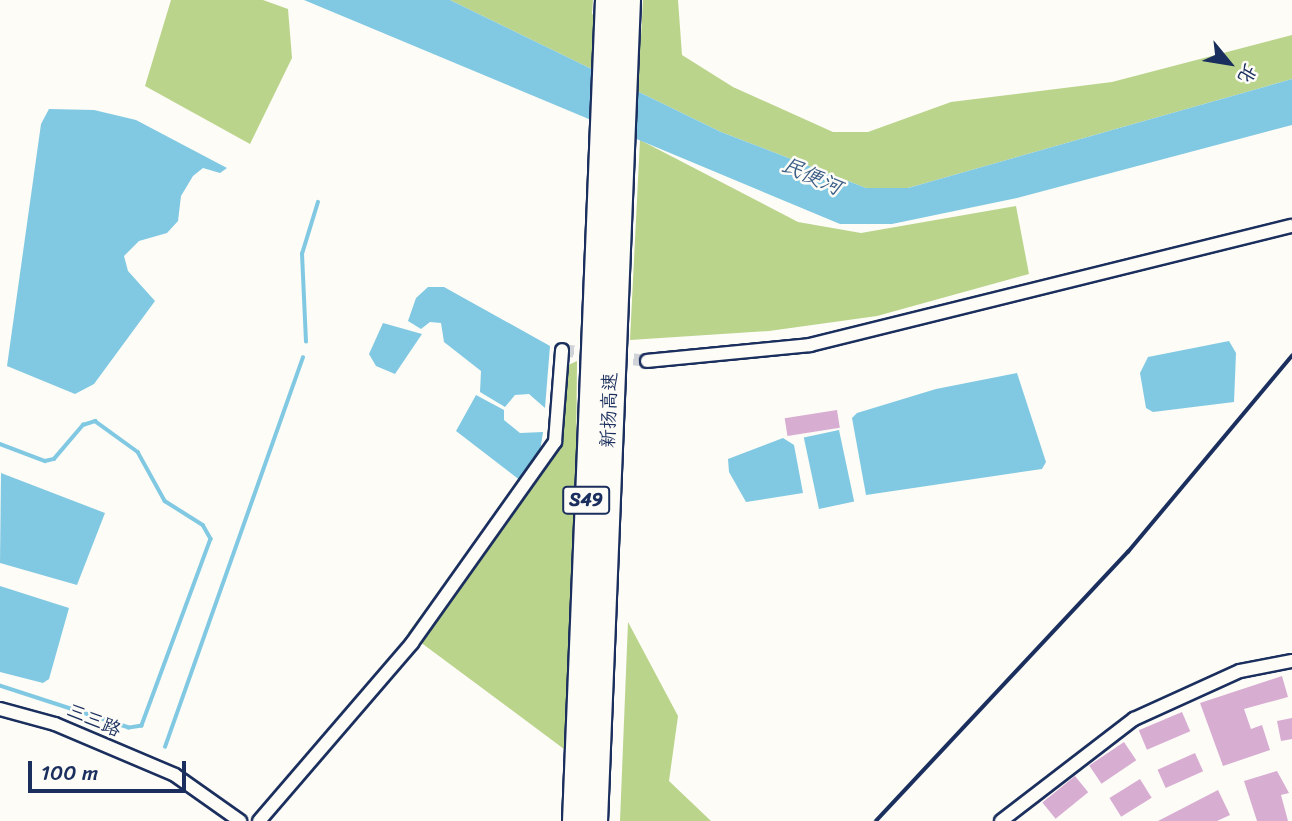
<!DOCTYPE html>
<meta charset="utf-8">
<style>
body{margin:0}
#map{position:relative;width:1292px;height:821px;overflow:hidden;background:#fdfcf7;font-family:Sriracha,"LXGW WenKai TC",sans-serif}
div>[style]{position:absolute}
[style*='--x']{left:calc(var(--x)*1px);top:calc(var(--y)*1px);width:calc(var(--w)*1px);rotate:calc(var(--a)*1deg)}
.green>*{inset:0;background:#bad48b}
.water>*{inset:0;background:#81c9e2;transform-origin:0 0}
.stream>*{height:3.5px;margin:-1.75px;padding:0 1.75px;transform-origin:1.75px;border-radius:1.75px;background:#81c9e2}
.building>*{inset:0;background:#d8add2;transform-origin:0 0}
.street-tunnel>*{height:12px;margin-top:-6px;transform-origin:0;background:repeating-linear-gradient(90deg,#d0d3d8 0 12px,transparent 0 18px)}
.roads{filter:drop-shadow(2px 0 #1b2f5e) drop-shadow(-2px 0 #1b2f5e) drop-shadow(0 2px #1b2f5e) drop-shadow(0 -2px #1b2f5e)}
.street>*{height:12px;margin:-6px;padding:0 6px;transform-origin:6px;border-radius:6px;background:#fdfcf7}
.highway>*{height:23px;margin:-11.5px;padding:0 11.5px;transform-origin:11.5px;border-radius:11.5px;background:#fdfcf7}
.rail>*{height:3.5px;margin:-1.75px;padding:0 1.75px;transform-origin:1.75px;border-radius:1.75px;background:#1b2f5e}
span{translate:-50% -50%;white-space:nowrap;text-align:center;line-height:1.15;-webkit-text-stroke:5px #fdfcf7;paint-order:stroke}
.shield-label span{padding:2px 5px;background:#fdfcf7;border:2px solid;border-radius:5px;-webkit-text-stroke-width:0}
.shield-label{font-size:18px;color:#1b2f5e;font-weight:700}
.street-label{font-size:19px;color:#1b2f5e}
.water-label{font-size:21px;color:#3a5d86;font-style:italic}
.north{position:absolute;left:1194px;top:28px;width:70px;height:70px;-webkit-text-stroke:5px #fdfcf7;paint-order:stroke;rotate:120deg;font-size:19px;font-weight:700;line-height:28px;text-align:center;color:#1b2f5e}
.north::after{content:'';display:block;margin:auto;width:24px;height:32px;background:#1b2f5e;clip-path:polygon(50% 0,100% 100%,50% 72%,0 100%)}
.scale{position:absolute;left:28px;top:761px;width:158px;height:32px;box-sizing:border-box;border:4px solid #1b2f5e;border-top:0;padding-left:9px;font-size:21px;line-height:24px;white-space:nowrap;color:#1b2f5e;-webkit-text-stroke:5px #fdfcf7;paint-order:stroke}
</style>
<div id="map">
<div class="green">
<div style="clip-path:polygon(171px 0,263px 0,288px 9px,292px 58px,250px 144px,145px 86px)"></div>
<div style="clip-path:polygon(450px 0,593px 0,592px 14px,641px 37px,643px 0,678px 0,682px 55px,733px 87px,833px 132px,868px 132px,951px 102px,1112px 82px,1292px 35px,1292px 79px,908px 188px,866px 188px,721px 132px)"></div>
<div style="clip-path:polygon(640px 140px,798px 222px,861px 233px,1016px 206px,1029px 274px,877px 316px,769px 331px,630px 340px)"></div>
<div style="clip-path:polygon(577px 361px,576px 462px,564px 749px,408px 633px,513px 490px,524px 496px,560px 446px,566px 366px)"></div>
<div style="clip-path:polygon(628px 622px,678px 716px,669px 781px,711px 821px,620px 821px)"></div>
</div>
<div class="water">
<div style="clip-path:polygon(304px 0,450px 0,721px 132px,866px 188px,908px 188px,1292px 79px,1292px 125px,1017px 198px,892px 224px,840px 224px)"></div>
<div style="clip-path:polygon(49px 109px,94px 110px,136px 120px,227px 168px,220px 173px,203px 168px,193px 176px,181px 196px,178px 221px,167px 233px,139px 241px,124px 256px,128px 271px,155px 301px,94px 384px,75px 394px,7px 366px,41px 124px)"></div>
<div style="clip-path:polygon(428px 287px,444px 287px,550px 346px,545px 408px,529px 394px,515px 395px,505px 407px,480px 392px,481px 371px,444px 342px,441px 323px,430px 322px,421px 329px,408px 321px,416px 298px)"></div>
<div style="clip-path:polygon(383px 323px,422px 334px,395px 374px,376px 366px,369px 354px)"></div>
<div style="clip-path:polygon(1229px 341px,1236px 353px,1234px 402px,1153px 412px,1146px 408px,1140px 373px,1148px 357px)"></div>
<div style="clip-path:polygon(1017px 373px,1046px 462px,1042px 469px,866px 495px,852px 418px,857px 413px,936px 389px)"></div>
<div style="clip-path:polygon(476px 395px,504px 410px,504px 420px,520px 433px,543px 432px,540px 452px,521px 481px,456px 431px)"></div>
<div style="left:839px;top:430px;width:73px;height:36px;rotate:78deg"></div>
<div style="clip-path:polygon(783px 438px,794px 445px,803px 493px,746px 502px,729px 472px,728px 459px)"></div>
<div style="clip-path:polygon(1px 473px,105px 513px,77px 585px,0 563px)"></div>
<div style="clip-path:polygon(0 586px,69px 608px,49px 679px,43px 683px,0 672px)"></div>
</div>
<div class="stream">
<div style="--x:306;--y:342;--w:88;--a:-92.6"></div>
<div style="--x:302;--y:254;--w:54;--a:-72.9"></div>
<div style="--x:0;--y:444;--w:48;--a:20.7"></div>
<div style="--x:45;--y:461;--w:9;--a:-13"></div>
<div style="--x:54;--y:459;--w:45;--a:-49.5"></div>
<div style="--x:83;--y:425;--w:13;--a:-18"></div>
<div style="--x:95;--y:421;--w:53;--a:35.8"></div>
<div style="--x:138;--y:452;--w:56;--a:61.1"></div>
<div style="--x:165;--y:501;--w:45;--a:32.3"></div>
<div style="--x:203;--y:525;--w:16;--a:60"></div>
<div style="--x:211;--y:539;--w:199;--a:110.3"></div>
<div style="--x:142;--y:726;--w:13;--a:171"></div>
<div style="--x:129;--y:728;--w:136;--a:-162"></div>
<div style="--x:165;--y:747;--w:413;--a:-70.5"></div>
</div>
<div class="building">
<div style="left:837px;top:410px;width:18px;height:53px;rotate:81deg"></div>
<div style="clip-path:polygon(1282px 676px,1288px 697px,1244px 709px,1251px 729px,1262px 725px,1270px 750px,1223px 766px,1200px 703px)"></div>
<div style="left:1182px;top:712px;width:21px;height:47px;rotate:67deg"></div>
<div style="clip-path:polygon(1292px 718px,1292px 739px,1281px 741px,1277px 721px)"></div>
<div style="left:1124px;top:742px;width:22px;height:42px;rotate:56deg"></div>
<div style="left:1195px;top:753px;width:20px;height:41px;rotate:66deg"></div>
<div style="clip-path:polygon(1277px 771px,1289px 793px,1281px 795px,1288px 821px,1257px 821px,1244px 781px)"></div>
<div style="left:1075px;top:776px;width:21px;height:42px;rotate:51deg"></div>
<div style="left:1140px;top:779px;width:22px;height:36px;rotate:58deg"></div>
<div style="clip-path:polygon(1218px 790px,1230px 815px,1217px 821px,1158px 821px)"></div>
</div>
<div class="street-tunnel">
<div style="--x:562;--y:350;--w:86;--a:7.4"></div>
</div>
<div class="roads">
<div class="street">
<div style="--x:647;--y:361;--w:164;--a:-5.6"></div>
<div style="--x:810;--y:345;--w:496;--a:-13.9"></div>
<div style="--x:0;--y:709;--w:57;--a:15.3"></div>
<div style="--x:55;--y:724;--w:130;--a:23"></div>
<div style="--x:175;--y:775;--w:80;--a:35.3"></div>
<div style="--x:259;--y:821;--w:235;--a:-49.3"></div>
<div style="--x:412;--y:643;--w:247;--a:-54.6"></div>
<div style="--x:555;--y:442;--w:92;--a:-85.6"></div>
<div style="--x:1001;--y:821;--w:168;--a:-37.5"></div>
<div style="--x:1134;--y:719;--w:116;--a:-24.4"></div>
<div style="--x:1240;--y:671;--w:53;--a:-10.9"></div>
</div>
<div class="highway">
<div style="--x:574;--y:821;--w:822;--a:-87.7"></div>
<div style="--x:595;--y:821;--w:822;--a:-87.7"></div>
</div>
</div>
<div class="rail">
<div style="--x:876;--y:821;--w:369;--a:-46.9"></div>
<div style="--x:1128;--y:552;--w:256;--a:-50.1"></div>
</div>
<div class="shield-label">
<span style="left:586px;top:500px">S49</span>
</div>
<div class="street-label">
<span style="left:609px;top:410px;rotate:-88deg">新扬高速</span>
<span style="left:94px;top:720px;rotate:23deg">三三路</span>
</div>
<div class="water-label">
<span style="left:812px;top:176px;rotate:24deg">民便河</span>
</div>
<div class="north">北</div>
<div class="scale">100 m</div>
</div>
